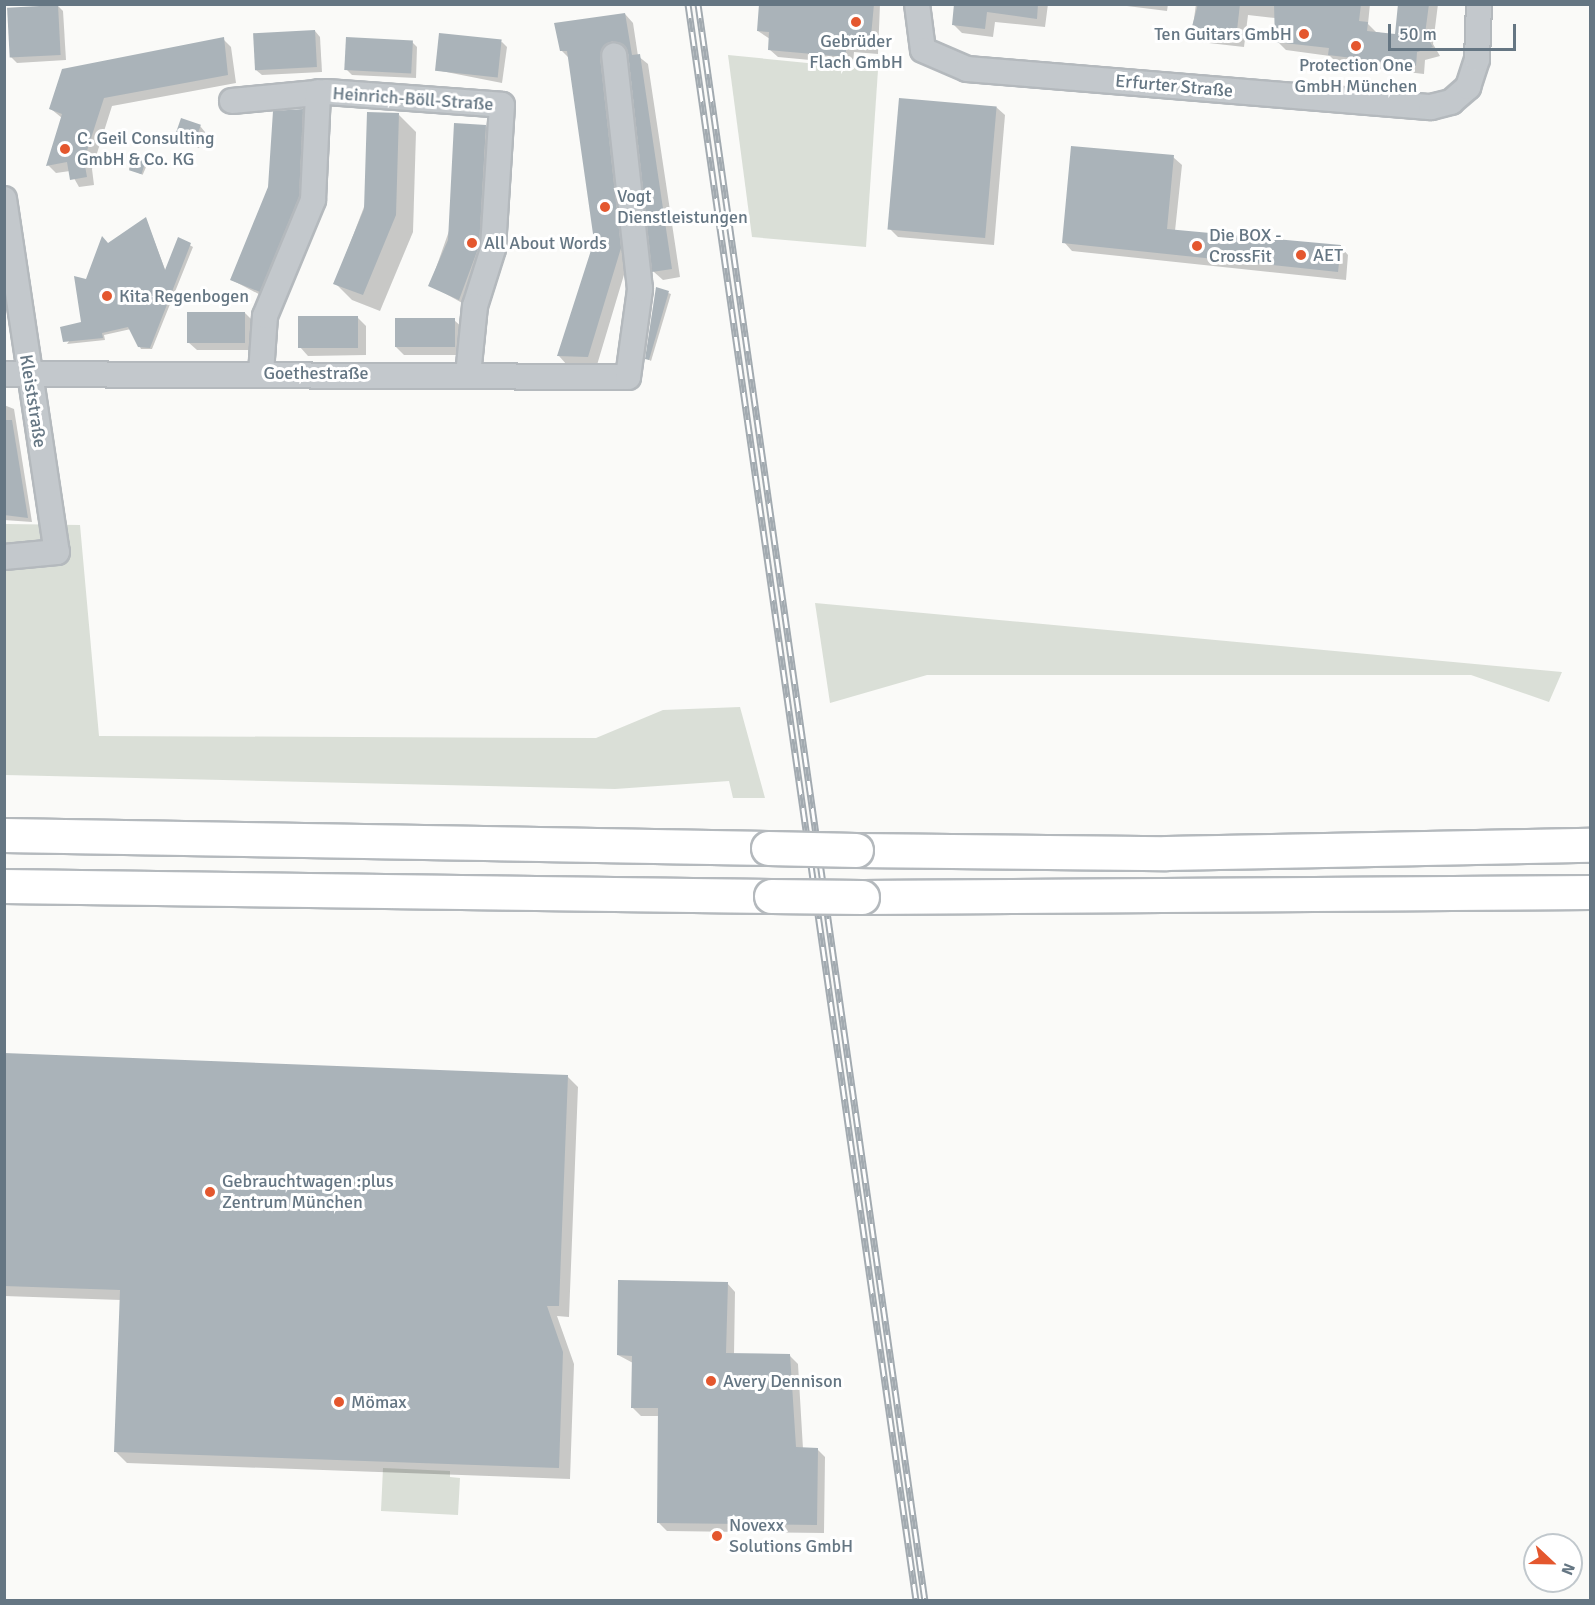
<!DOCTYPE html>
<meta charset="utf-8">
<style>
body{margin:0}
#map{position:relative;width:1595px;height:1605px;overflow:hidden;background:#fafaf8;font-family:Signika,sans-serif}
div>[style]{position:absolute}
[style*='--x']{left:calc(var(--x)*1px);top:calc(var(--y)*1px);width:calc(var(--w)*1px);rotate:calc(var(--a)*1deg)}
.green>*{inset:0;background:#dadfd7}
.shadow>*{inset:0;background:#0003;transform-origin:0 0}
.building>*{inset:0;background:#aab3b9;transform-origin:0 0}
.roads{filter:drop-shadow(2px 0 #b4b9bd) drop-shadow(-2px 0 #b4b9bd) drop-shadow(0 2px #b4b9bd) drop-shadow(0 -2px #b4b9bd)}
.minor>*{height:24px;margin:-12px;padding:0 12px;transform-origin:12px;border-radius:12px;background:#c3c8cc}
.highway>*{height:33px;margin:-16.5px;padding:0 16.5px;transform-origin:16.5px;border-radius:16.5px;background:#fff}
.rail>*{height:7px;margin-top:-3.5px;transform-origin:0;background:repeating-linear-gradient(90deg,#fff 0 14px,#a2aab0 0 28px);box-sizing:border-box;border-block:2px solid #a2aab0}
.bridges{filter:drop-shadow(2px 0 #b4b9bd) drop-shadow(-2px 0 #b4b9bd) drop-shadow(0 2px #b4b9bd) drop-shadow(0 -2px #b4b9bd)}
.highway-bridge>*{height:33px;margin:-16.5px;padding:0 16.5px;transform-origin:16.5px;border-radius:16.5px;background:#fff}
.dots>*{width:16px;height:16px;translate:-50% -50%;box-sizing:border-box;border:3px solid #fff;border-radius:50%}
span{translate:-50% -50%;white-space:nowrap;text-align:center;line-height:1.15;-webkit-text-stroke:6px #fff;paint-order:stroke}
.poi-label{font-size:18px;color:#657683}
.right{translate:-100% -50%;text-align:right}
.left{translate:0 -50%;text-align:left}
.street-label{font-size:18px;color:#657683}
.frame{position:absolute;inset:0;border:6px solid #657683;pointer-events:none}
.north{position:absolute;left:1523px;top:1533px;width:60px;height:60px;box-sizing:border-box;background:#fff;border:2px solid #c1c8cd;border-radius:50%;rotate:112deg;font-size:16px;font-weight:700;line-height:24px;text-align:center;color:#657683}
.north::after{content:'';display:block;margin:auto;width:21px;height:27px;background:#e4572e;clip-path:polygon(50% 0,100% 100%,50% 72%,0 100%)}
.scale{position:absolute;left:1388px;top:24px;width:128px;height:27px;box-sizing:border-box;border:3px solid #657683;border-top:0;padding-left:8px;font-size:18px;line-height:21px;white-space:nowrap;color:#657683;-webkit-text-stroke:4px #fff;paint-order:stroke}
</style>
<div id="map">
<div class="green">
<div style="clip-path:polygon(728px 55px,878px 70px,866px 247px,752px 237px)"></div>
<div style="clip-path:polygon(5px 524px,80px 525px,99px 736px,596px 738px,663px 710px,740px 707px,765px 798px,733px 798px,729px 781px,615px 789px,5px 775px)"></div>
<div style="clip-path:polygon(815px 603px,1562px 672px,1549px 702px,1471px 675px,927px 675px,830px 703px)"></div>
<div style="clip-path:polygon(383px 1468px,450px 1471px,450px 1477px,460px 1478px,458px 1515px,381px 1511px)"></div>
</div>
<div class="shadow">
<div style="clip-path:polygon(761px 4px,880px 4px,878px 54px,854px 52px,853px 64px,778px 57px,769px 49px,770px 39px,758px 31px)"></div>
<div style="clip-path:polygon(955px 4px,1048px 4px,1045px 27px,995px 22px,993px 37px,962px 33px,953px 24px)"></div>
<div style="clip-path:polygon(1111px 4px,1168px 4px,1167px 11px)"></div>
<div style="clip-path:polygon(1196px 4px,1370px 4px,1368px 24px,1376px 32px,1396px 36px,1399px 4px,1438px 4px,1433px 44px,1440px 56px,1425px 60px,1424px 74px,1338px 64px,1330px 56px,1286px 50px,1277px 41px,1275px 18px,1248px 15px,1244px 47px,1200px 42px,1192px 33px)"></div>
<div style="clip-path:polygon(58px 6px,63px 11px,66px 60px,17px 63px,11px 57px)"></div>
<div style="clip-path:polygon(625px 14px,633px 23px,638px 56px,648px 64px,680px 277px,663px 280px,654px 272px,630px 55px,621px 48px,629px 258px,597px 365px,567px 365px,559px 356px,595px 241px,570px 59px,561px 50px)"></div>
<div style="clip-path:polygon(315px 31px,320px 37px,322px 72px,262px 75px,256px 70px)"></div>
<div style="clip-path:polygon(223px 39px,231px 47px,236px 83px,112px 106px,92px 169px,94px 185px,79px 187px,70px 171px,56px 173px,48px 165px,62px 118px,51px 109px)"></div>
<div style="clip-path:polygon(412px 42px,417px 47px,416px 78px,352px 75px,346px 69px)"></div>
<div style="clip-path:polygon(502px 42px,507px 47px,502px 83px,436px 70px)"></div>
<div style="clip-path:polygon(996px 107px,1005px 115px,994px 245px,898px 237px,890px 229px)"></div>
<div style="clip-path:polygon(302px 111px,311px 119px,307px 206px,268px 299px,232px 280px)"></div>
<div style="clip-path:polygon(399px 115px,416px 132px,413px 232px,380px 311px,352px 300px,335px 283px)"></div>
<div style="clip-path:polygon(200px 126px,205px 132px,199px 148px,176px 137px)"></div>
<div style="clip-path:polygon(486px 126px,491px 131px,484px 252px,464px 304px,430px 285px)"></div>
<div style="left:134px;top:157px;width:15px;height:13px;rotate:23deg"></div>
<div style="clip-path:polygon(1173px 157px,1182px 165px,1175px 231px,1340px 246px,1348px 255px,1346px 280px,1072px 251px,1064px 242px)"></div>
<div style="clip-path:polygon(146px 219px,166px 272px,179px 239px,193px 247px,152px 349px,141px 349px,131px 329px,104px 335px,105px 340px,67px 344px,82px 323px,86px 281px,108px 245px)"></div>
<div style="clip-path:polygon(657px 289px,671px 294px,651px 361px,646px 358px)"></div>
<div style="clip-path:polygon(245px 313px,253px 321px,253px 350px,197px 350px,188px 342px)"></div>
<div style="clip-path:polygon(358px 318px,366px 326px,366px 355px,308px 356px,300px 347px)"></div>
<div style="clip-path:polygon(454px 320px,463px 328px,462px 355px,404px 355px,396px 347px)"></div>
<div style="clip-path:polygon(4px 405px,14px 409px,32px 522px,4px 520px)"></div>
<div style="clip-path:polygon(4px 1055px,567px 1076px,578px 1087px,569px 1317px,557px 1316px,574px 1364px,570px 1479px,127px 1463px,115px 1451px,121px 1300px,4px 1296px)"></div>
<div style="clip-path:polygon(727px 1283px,735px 1292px,734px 1355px,790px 1356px,798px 1364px,803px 1449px,817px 1449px,825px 1457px,824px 1533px,667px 1531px,658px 1522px,660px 1416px,641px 1416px,632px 1407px,633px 1363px,618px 1355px)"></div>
</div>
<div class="building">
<div style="clip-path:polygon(759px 4px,874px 4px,870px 47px,846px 45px,846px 57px,768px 50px,769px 32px,757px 31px)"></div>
<div style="clip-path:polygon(954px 4px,1038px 4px,1037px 19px,987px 12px,985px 29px,952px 25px)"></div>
<div style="clip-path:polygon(1198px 4px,1240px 4px,1236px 39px,1190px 34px)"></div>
<div style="clip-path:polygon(1274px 4px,1361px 4px,1359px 21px,1368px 22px,1367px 31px,1395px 34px,1398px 4px,1429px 4px,1425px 34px,1433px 47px,1417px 52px,1416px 66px,1328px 55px,1329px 48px,1275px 42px)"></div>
<div style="left:58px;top:5px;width:50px;height:51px;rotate:87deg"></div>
<div style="clip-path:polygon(625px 13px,632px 55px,640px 54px,672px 269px,652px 272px,628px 53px,612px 41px,600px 57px,621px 248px,588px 357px,557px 356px,594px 241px,567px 51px,560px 51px,554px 23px)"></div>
<div style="left:315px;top:30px;width:37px;height:62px;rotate:87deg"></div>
<div style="left:439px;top:33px;width:63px;height:38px;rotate:6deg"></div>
<div style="clip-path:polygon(224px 37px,228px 75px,104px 98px,84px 160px,87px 177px,70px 180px,67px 162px,46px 166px,62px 114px,49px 109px,62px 69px)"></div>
<div style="left:346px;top:37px;width:67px;height:33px;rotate:3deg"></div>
<div style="left:899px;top:98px;width:98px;height:132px;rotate:5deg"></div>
<div style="clip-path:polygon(303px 109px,299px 197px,260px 292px,230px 280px,268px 187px,273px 111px)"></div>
<div style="clip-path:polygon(367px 112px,399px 113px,396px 215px,363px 295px,333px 284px,364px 209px)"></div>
<div style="left:181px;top:118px;width:21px;height:20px;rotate:19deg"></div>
<div style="clip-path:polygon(454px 123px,486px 125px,479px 246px,459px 300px,428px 286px,448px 240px)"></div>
<div style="clip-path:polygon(1071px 146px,1174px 155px,1167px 229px,1341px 245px,1338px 272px,1062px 243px)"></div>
<div style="left:134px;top:155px;width:13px;height:16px;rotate:18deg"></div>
<div style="clip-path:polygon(146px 217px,165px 270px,178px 237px,191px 243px,150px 348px,138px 347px,128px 327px,102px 333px,103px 338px,63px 342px,60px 327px,81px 322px,74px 276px,86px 279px,102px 236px,108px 243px)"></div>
<div style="clip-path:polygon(656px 287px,669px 291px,649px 360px,645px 359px)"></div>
<div style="left:187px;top:312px;width:58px;height:31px"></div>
<div style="left:298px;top:316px;width:60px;height:32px"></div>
<div style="left:395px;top:318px;width:60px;height:29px"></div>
<div style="clip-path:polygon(4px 420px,12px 420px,28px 518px,4px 515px)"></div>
<div style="clip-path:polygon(4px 1053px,568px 1075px,559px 1306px,547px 1306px,563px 1352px,559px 1468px,114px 1452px,120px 1290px,4px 1286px)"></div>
<div style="clip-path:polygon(618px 1280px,728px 1282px,726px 1353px,790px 1354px,796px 1447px,818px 1448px,817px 1525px,657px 1523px,658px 1408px,631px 1408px,632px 1356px,617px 1355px)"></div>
</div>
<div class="roads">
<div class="minor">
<div style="--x:917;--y:4;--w:46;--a:82.6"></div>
<div style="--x:923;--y:50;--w:48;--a:23.4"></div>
<div style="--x:967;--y:69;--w:466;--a:4.7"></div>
<div style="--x:1431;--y:107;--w:21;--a:-14"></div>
<div style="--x:1451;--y:102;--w:23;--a:-41"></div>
<div style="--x:1468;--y:87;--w:29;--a:-72"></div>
<div style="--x:1477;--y:59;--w:55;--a:-87.9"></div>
<div style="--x:232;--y:101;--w:95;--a:-5.4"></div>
<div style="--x:327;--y:92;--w:175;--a:4.2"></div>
<div style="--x:502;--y:105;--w:144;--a:93.6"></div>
<div style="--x:493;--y:249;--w:60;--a:107.5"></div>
<div style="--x:475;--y:306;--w:69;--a:95.8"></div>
<div style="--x:4;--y:199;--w:357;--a:81.5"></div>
<div style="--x:57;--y:552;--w:53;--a:174.6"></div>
<div style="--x:261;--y:373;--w:57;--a:-86"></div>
<div style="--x:265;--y:316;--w:126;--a:-67.5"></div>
<div style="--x:313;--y:200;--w:108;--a:-87.3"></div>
<div style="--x:4;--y:374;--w:624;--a:0.28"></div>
<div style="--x:628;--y:377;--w:89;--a:-82.2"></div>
<div style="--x:640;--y:289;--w:235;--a:-96.3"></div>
</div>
<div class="highway">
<div style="--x:4;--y:835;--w:764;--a:0.97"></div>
<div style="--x:856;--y:850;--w:310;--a:0.6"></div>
<div style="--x:1166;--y:853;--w:424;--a:-1.1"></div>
<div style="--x:4;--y:886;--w:767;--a:0.75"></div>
<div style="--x:862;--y:897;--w:728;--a:-0.39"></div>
</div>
</div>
<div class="rail">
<div style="--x:688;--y:4;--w:1612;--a:81.87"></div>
<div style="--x:698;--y:4;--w:1612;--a:81.91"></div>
</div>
<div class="bridges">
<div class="highway-bridge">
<div style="--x:768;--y:848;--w:88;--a:1.3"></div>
<div style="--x:771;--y:896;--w:91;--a:0.6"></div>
</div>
</div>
<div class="dots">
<div style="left:856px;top:22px;background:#e4572e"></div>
<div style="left:1304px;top:34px;background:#e4572e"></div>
<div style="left:1356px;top:46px;background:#e4572e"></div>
<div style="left:65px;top:149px;background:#e4572e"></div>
<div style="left:605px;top:207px;background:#e4572e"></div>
<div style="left:472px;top:243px;background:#e4572e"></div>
<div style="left:1197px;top:246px;background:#e4572e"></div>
<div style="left:1301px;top:255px;background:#e4572e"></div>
<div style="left:107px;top:296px;background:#e4572e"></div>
<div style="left:210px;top:1192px;background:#e4572e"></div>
<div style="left:711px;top:1381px;background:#e4572e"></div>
<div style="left:339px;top:1402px;background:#e4572e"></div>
<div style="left:717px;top:1536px;background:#e4572e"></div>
</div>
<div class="poi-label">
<span class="right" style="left:1292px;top:34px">Ten Guitars GmbH</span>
<span style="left:856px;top:52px">Gebrüder<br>Flach GmbH</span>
<span style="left:1356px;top:76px">Protection One<br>GmbH München</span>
<span class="left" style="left:77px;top:149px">C. Geil Consulting<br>GmbH &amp; Co. KG</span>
<span class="left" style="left:617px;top:207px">Vogt<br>Dienstleistungen</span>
<span class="left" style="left:1209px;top:246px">Die BOX -<br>CrossFit</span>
<span class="left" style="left:484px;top:243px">All About Words</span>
<span class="left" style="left:1313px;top:255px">AET</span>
<span class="left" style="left:119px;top:296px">Kita Regenbogen</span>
<span class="left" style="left:222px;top:1192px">Gebrauchtwagen :plus<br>Zentrum München</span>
<span class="left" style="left:723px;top:1381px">Avery Dennison</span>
<span class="left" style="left:351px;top:1402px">Mömax</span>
<span class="left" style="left:729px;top:1536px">Novexx<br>Solutions GmbH</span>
</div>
<div class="street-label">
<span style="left:1174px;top:86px;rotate:5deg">Erfurter Straße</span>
<span style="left:413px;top:99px;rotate:4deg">Heinrich-Böll-Straße</span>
<span style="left:316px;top:373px">Goethestraße</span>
<span style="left:33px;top:401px;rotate:81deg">Kleiststraße</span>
</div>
<div class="frame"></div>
<div class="north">N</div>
<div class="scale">50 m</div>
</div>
